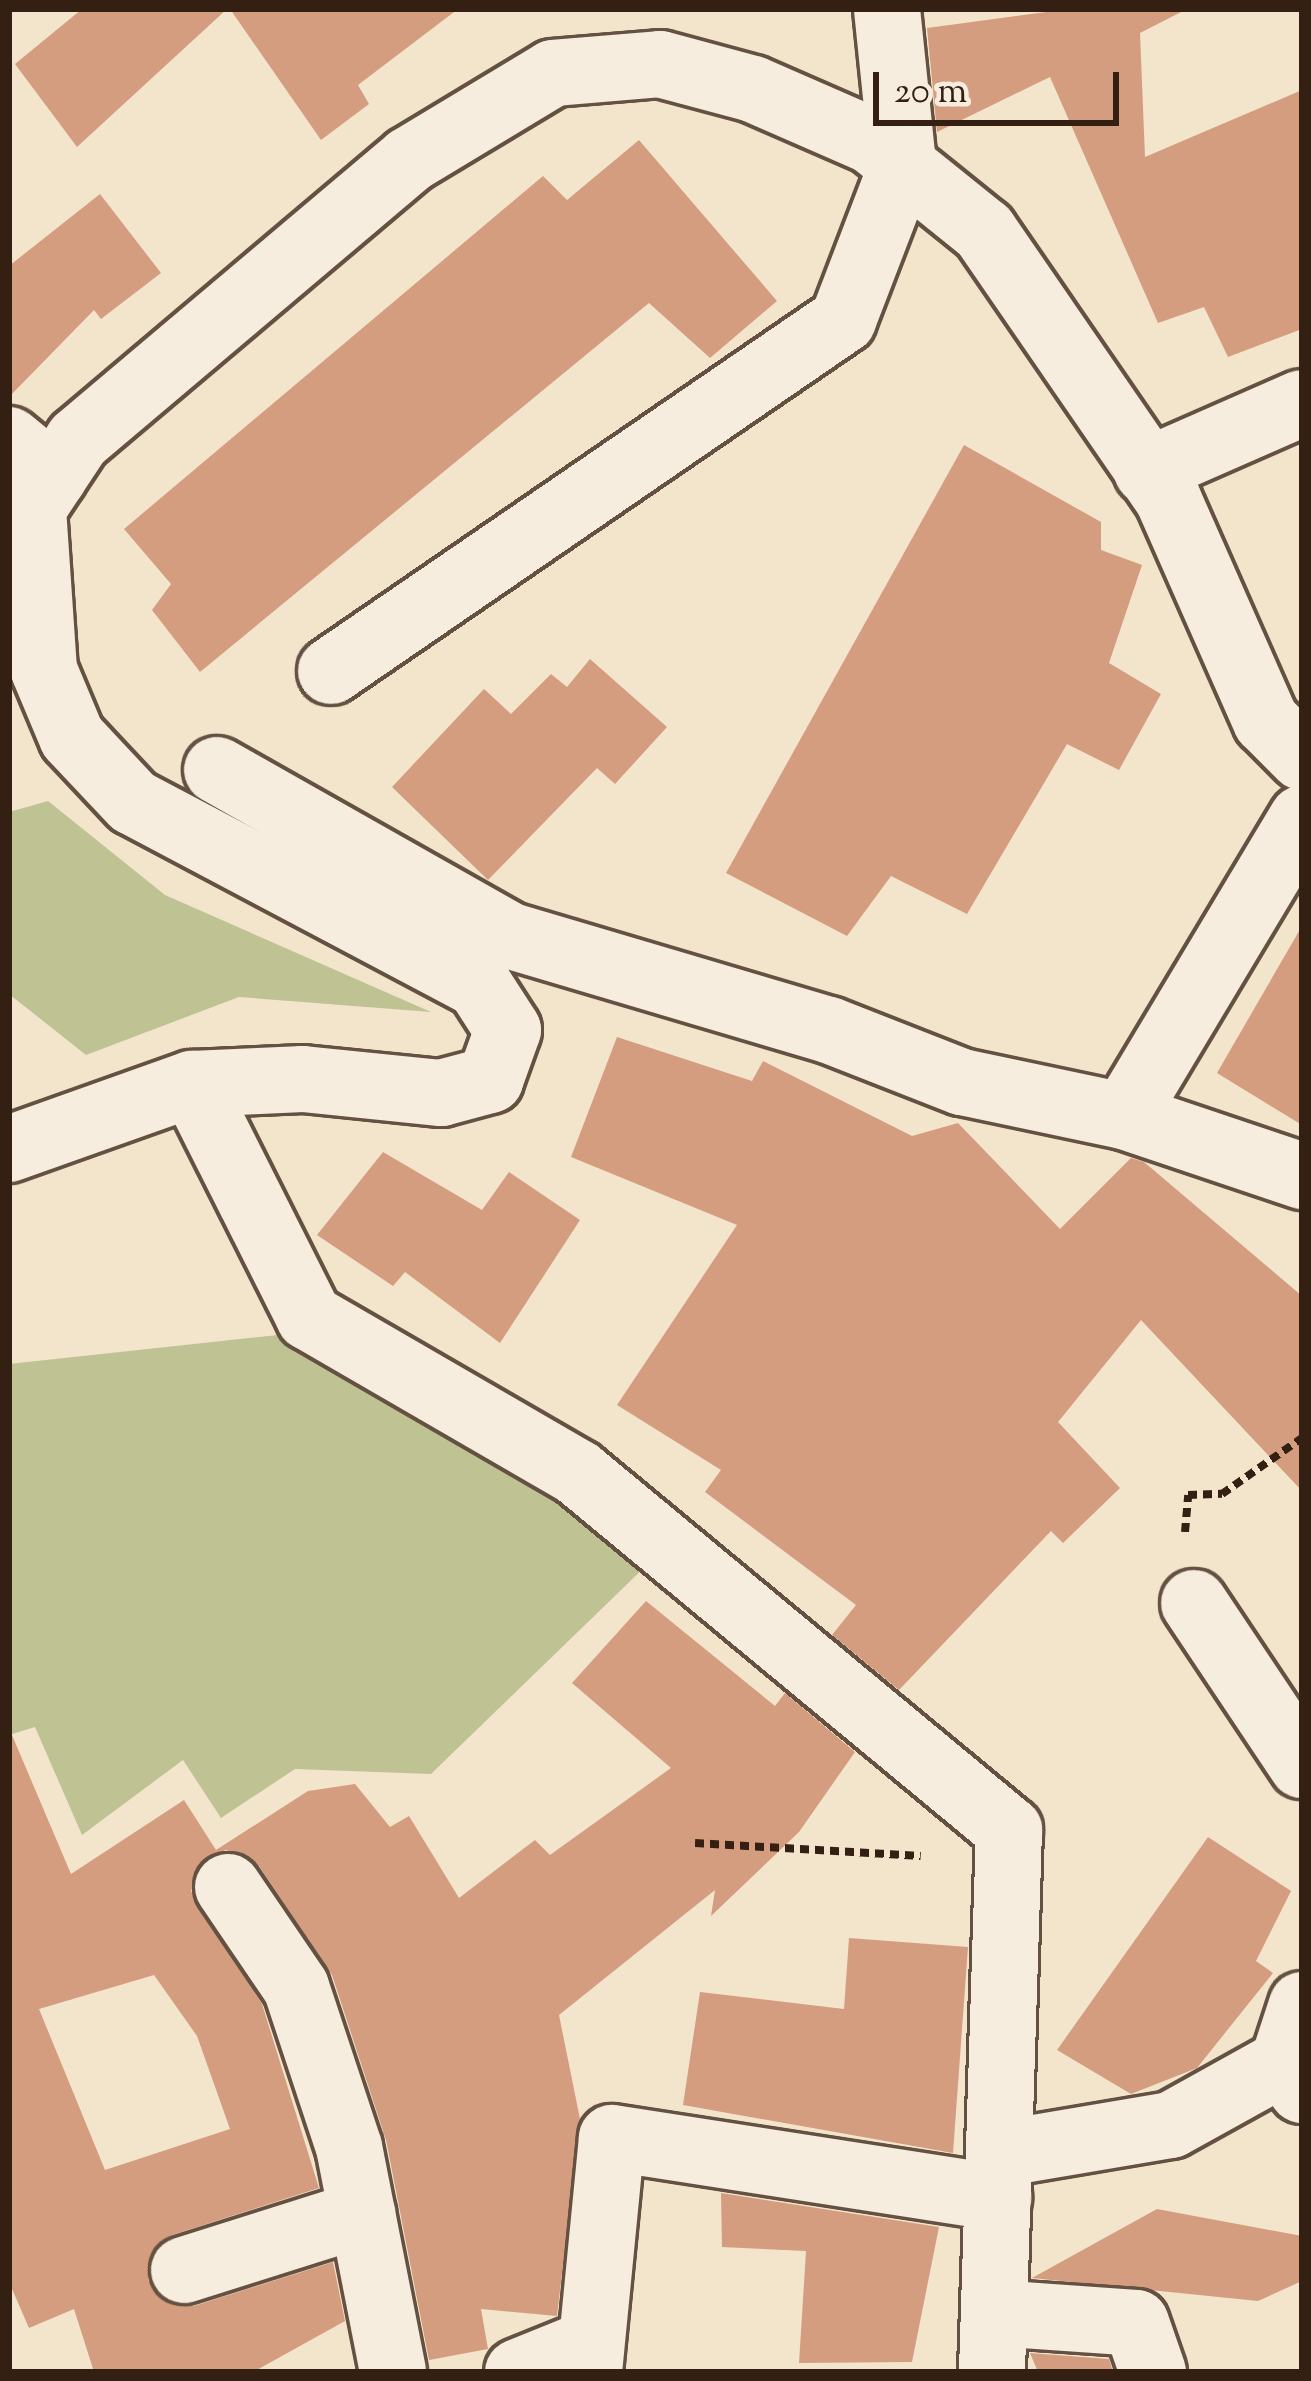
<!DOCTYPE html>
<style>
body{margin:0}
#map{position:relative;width:1311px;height:2381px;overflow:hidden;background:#f3e4cc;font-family:"Sorts Mill Goudy",serif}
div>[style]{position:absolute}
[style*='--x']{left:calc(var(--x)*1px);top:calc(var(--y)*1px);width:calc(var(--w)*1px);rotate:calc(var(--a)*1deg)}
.green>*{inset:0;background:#bfc394}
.building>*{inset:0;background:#d59d7f}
.path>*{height:8px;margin-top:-4px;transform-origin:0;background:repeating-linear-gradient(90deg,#342013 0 9px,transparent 0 15px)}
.roads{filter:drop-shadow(3px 0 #645141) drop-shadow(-3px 0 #645141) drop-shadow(0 3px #645141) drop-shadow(0 -3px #645141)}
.minor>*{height:66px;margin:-33px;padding:0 33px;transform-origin:33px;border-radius:33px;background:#f7edde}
span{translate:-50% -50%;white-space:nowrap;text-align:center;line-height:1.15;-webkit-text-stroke:10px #f7edde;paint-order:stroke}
.frame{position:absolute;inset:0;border:12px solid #342013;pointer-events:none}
.scale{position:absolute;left:873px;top:72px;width:246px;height:54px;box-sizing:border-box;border:6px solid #342013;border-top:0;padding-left:15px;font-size:36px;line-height:42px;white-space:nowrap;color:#342013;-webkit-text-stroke:9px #f7edde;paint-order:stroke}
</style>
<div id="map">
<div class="green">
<div style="clip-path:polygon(48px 801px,165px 895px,431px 1012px,239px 997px,86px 1055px,9px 994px,9px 812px)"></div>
<div style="clip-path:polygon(278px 1335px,563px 1486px,651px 1561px,431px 1774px,295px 1769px,221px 1818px,183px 1760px,82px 1835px,35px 1727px,9px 1735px,9px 1364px)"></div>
</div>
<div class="building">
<div style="clip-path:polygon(82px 9px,227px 9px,77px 147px,15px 64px)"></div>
<div style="clip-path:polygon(230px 9px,458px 9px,358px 85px,369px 104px,321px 140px)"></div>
<div style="clip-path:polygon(1069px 9px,1187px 9px,1140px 33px,1145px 157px,1302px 90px,1302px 329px,1228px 357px,1204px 307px,1158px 323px,1050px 77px,937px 132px,927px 28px)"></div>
<div style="clip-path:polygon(639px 140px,777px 301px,710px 358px,649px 303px,200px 672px,152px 610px,171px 584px,124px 529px,543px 176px,567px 200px)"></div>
<div style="clip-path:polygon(100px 194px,161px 273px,101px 319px,94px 310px,9px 397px,9px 266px)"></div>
<div style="clip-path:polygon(964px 445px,1101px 522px,1101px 550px,1142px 565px,1109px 663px,1161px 694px,1119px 770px,1067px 744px,967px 914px,891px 876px,847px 936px,726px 873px)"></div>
<div style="clip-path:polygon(590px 659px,667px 727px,615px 784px,597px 768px,488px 880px,392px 787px,484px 689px,511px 714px,551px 674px,567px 687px)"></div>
<div style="clip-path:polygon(1302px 926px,1302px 1125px,1217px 1073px)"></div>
<div style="clip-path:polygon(617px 1037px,752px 1081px,763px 1061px,912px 1136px,958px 1123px,1060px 1229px,1131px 1158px,1144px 1162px,1302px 1296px,1302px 1491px,1141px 1320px,1058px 1422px,1120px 1488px,1063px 1543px,1051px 1531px,899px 1690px,832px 1635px,856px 1605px,705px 1492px,721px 1470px,617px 1405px,737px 1225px,571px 1157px)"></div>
<div style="clip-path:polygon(383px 1152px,482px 1210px,509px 1172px,580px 1220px,500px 1343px,405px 1272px,393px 1286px,317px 1235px)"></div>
<div style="clip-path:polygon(evenodd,646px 1601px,775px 1706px,785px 1693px,855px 1752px,799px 1832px,711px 1916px,715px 1890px,559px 2015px,580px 2119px,557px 2316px,481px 2309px,488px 2349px,429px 2360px,386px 2140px,332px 1975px,259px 1866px,226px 1850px,206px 1857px,191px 1891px,262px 2004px,319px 2188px,172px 2235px,156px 2246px,148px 2280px,160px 2298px,194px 2306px,333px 2262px,345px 2321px,253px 2372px,94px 2372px,74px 2309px,29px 2328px,9px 2282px,9px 1728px,71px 1874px,184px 1800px,216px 1850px,308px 1791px,355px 1784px,390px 1827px,409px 1816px,459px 1898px,535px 1840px,550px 1855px,671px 1768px,572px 1683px,646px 1601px,154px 1975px,197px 2036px,230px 2129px,105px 2170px,39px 2009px,154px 1975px)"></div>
<div style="clip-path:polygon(1208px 1837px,1291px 1891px,1256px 1961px,1273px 1973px,1197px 2068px,1131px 2094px,1057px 2050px)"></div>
<div style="clip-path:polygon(849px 1938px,968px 1947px,953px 2153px,683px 2105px,700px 1992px,844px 2009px)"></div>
<div style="clip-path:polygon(721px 2193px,939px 2227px,912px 2362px,799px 2363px,806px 2251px,722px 2247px)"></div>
<div style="clip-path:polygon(1157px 2209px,1302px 2236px,1302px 2281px,1258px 2301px,1032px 2278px)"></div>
<div style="clip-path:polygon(1030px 2353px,1109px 2359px,1113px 2372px,1038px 2372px)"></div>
</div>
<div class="path">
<div style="--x:1185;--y:1532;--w:37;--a:-85"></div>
<div style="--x:1188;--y:1495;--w:34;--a:-2"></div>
<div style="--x:1222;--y:1494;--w:98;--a:-35"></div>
<div style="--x:695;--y:1843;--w:226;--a:3.3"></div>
</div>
<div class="roads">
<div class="minor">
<div style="--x:9;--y:440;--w:58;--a:39.4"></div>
<div style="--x:1147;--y:471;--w:169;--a:-23.7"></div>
<div style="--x:331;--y:671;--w:621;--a:-34.43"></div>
<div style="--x:843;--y:320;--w:167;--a:-69"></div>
<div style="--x:903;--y:164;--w:156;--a:-95.9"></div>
<div style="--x:217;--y:770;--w:338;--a:29.5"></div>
<div style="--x:511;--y:936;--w:332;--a:16.5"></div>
<div style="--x:829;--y:1030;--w:143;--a:21.4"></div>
<div style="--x:962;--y:1082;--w:166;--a:11.9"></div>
<div style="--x:1124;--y:1116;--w:188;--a:18.6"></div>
<div style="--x:192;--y:1084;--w:111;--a:-2.6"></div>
<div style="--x:303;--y:1079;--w:139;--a:5.8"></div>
<div style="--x:441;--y:1093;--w:51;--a:-14.9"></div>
<div style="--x:490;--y:1080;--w:53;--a:-70.2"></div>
<div style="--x:508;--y:1030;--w:54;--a:-122.8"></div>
<div style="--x:479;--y:985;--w:391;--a:-152.1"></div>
<div style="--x:133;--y:802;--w:89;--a:-133.2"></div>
<div style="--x:72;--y:737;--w:73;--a:-112.7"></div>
<div style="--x:44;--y:670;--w:162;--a:-93.9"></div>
<div style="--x:33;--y:508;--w:82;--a:-56.5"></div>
<div style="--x:78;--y:440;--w:434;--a:-40.2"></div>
<div style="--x:409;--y:160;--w:168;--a:-31.1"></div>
<div style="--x:553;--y:73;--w:107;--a:-4.8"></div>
<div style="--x:660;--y:64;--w:96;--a:15"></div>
<div style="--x:753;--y:89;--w:130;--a:23.6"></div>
<div style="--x:872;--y:141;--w:144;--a:38.8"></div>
<div style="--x:984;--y:231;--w:325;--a:55.5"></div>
<div style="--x:1168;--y:499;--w:243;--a:66.2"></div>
<div style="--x:1266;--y:721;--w:51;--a:45"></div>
<div style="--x:1124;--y:1116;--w:347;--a:-59.1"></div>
<div style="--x:9;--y:1149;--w:194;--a:-19.6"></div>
<div style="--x:192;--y:1084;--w:261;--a:63.3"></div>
<div style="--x:309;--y:1317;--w:311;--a:30.1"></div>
<div style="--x:578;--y:1473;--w:560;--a:39.64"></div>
<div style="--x:1009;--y:1830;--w:542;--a:91.8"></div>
<div style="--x:1194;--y:1603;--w:195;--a:56.3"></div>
<div style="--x:228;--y:1887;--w:121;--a:55.8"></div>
<div style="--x:296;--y:1987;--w:169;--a:71.7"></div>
<div style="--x:349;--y:2147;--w:229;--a:78.9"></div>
<div style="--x:1283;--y:2063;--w:61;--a:-71.9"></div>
<div style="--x:999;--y:2154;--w:174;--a:-9.6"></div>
<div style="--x:1171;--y:2125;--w:128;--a:-29"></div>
<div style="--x:1283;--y:2063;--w:33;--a:55"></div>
<div style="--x:184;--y:2270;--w:187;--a:-17.5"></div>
<div style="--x:994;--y:2313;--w:142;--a:4"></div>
<div style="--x:1136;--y:2323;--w:52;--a:70.9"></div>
<div style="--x:518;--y:2372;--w:78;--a:-21.9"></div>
<div style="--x:589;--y:2372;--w:235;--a:-84.4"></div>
<div style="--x:612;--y:2138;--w:391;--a:8.8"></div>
</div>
</div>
<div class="frame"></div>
<div class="scale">20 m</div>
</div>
